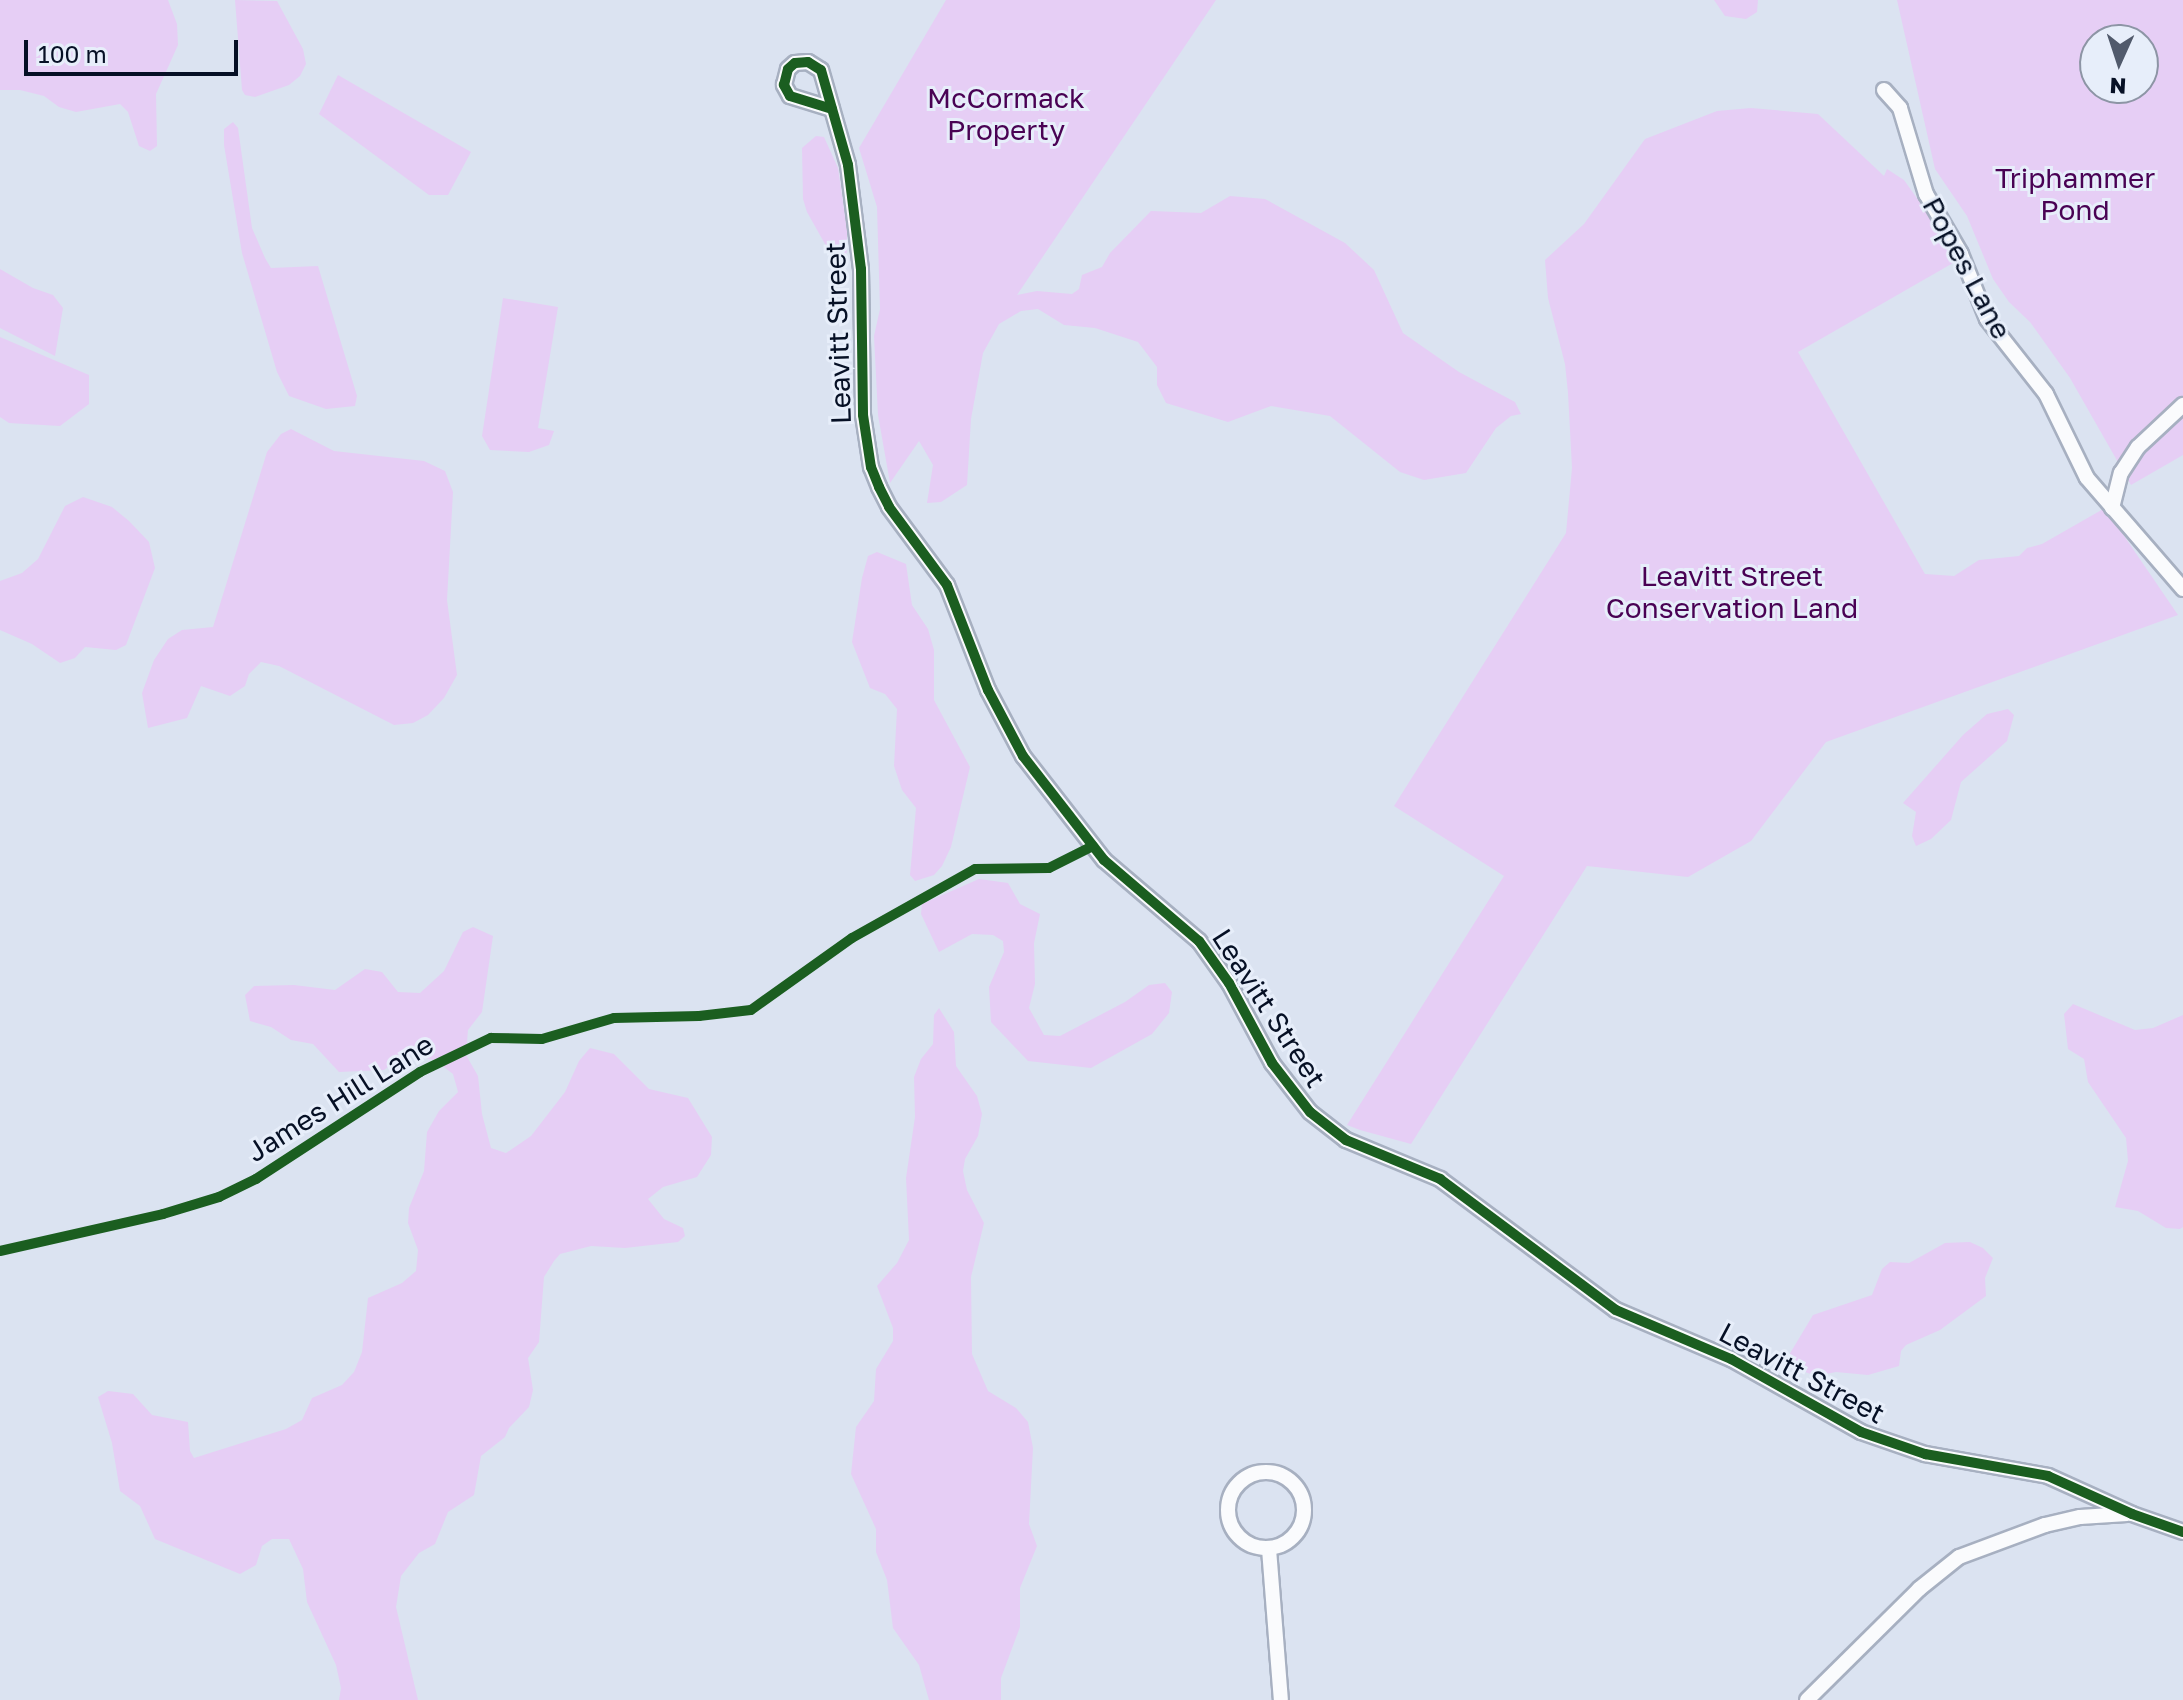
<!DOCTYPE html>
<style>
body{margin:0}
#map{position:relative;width:2183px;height:1700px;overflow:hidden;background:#dbe3f1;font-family:"Golos Text",sans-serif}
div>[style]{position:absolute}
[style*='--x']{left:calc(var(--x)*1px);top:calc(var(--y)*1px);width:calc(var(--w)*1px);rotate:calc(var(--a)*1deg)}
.green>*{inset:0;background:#e6cef5}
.roads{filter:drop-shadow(2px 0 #a7b0c1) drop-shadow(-2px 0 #a7b0c1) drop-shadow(0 2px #a7b0c1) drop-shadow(0 -2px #a7b0c1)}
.minor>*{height:14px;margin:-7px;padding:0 7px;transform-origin:7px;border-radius:7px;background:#fafbfd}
.minor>.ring{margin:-7px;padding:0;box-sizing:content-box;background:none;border:14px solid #fafbfd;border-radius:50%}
.cycleway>*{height:10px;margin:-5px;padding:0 5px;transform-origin:5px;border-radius:5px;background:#1b5e20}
span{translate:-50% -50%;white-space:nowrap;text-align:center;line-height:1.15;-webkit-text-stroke:6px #e7eefa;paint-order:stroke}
.park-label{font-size:28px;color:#490254}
.street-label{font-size:28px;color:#061025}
.north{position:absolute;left:2079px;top:24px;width:80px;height:80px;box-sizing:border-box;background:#e7eefa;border:2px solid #8d95a5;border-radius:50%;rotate:183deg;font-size:22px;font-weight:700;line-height:32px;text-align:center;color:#061025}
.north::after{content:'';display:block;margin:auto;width:28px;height:36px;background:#515a6c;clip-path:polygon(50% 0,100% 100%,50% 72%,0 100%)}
.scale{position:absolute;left:24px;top:40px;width:214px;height:36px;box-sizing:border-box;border:4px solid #061025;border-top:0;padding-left:10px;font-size:24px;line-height:28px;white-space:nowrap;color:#061025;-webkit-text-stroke:6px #e7eefa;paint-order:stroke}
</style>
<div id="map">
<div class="green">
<div style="clip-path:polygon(0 0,168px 0,177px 24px,178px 45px,156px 94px,157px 146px,150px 151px,139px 146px,128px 112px,120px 104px,76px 112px,59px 107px,44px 96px,20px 90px,0 90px)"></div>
<div style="clip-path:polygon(235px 0,277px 1px,303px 49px,306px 64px,300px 76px,289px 85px,255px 97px,245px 95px,242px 90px)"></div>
<div style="clip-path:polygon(946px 0,1216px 0,1017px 295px,1037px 291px,1072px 294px,1079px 289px,1082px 275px,1102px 267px,1110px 253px,1151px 211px,1201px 213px,1230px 196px,1265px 199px,1345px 243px,1374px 270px,1403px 333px,1459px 372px,1515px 402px,1521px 414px,1511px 416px,1496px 428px,1466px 473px,1424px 480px,1400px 472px,1330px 416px,1271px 406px,1228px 422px,1166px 403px,1157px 385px,1157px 367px,1138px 342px,1095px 328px,1064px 325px,1038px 309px,1021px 311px,999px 324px,983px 353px,971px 419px,967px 485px,941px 502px,927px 503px,933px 465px,919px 441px,890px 483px,878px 415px,874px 336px,880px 309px,877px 207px,859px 148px)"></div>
<div style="clip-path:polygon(1714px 0,1758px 0,1757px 12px,1746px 19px,1725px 16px)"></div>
<div style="clip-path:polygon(evenodd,1897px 0,2183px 0,2183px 455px,2131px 485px,2070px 378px,2030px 322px,2009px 302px,1993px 279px,1967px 216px,1935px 169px,1897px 0,2095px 40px,2143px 40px,2143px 88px,2095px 88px,2095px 40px)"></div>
<div style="clip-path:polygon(338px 75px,471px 152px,448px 195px,429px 195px,319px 114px)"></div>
<div style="clip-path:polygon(1751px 108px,1818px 114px,1884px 176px,1887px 169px,1904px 180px,1960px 259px,1798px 352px,1925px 574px,1954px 576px,1979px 560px,2019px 556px,2027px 548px,2042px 544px,2105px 508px,2178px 615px,1826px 742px,1751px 841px,1688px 877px,1587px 866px,1411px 1144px,1360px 1130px,1347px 1125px,1504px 876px,1394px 806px,1566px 533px,1572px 468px,1568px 393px,1565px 364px,1548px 298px,1545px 260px,1584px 224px,1645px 139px,1717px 111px)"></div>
<div style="clip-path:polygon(233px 122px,238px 128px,252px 228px,265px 258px,271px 268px,318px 266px,357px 396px,355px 406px,326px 409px,289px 396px,277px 372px,242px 253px,224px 145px,224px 129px)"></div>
<div style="clip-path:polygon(816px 136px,824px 137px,838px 168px,847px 231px,847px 252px,841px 260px,825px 244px,807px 212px,803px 199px,802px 148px)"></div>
<div style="clip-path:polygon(0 269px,33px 288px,53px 295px,63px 308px,55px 356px,0 328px)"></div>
<div style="clip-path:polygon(503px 298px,558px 307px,538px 428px,554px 431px,549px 445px,529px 452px,490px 450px,482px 436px)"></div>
<div style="clip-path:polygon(0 337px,89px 375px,89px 404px,60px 426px,9px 423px,0 417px)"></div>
<div style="clip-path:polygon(291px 429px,334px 451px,424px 461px,445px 471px,453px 492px,447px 600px,457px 675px,444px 698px,428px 715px,413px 723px,394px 725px,279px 666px,261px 662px,249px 674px,245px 686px,230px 696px,201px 686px,187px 718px,148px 728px,142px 693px,154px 660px,168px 639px,182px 630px,213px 627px,267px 452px,281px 434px)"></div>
<div style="clip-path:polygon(83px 497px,112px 507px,129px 521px,149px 542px,155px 568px,126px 645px,116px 650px,85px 647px,75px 658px,60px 663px,32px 644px,0 630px,0 581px,22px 573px,38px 559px,65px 506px)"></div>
<div style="clip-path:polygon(877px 552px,906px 564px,912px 605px,928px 629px,934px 650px,934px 700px,970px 767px,951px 847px,942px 866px,934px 875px,915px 881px,910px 875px,916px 808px,902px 790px,894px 766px,897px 709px,885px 694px,870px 688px,852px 642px,862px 578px,868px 556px)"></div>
<div style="clip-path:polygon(2008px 709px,2014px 715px,2007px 741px,1961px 782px,1951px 820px,1931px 839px,1916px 846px,1912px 836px,1916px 812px,1903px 803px,1963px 735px,1987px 714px)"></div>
<div style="clip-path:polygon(979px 879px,1008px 883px,1020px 904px,1040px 914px,1034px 943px,1035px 984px,1029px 1008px,1044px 1035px,1060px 1036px,1125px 1002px,1149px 985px,1165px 983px,1172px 992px,1169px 1013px,1152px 1034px,1091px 1068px,1028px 1061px,991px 1022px,989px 987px,1004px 952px,1003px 941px,993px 935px,972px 934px,939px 952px,921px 914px,922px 904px)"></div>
<div style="clip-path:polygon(473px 927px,493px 936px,482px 1012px,468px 1030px,466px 1055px,478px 1076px,482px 1114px,491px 1148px,506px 1153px,531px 1136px,565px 1092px,579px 1061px,590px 1048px,614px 1054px,649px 1089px,688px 1098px,712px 1137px,711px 1155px,697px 1177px,663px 1187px,648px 1199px,664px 1219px,683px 1228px,685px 1236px,678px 1242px,625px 1248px,591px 1246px,560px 1254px,554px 1261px,544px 1277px,539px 1342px,528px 1358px,533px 1390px,529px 1407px,509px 1428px,505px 1437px,481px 1456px,474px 1495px,448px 1512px,435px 1544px,419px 1553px,401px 1576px,396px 1607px,418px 1700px,339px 1700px,341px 1688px,336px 1665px,307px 1602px,303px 1569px,289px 1539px,272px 1539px,262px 1546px,256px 1565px,240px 1574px,155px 1539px,140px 1506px,120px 1491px,112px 1443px,98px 1397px,108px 1391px,133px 1394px,152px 1415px,188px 1422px,190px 1451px,194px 1458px,286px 1429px,302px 1420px,312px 1398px,342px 1385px,354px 1372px,362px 1352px,368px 1298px,402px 1283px,416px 1271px,418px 1250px,408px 1223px,409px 1208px,424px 1171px,427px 1132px,439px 1111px,458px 1092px,453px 1074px,436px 1061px,413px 1054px,401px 1057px,384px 1070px,339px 1072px,313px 1044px,291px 1040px,271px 1027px,250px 1021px,245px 995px,254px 986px,294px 985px,335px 990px,365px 969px,382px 972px,398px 992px,420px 993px,444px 971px,463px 932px)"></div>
<div style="clip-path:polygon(2073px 1004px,2135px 1030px,2153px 1028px,2183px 1015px,2183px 1227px,2180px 1229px,2166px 1228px,2138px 1211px,2115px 1207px,2128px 1161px,2126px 1138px,2088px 1082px,2084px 1059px,2068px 1049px,2064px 1014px)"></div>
<div style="clip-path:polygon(939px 1008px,954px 1032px,956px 1066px,977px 1096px,982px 1114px,978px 1136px,965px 1159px,963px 1171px,967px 1190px,984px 1223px,971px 1277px,972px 1354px,988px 1391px,1016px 1408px,1028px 1422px,1033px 1448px,1029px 1524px,1037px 1546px,1020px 1588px,1020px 1627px,1001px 1678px,1001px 1700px,929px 1700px,919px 1665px,893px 1628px,887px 1580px,876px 1552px,876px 1529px,851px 1474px,856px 1427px,874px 1401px,876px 1369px,893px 1341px,893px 1328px,877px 1286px,897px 1263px,909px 1240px,906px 1178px,915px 1117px,914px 1077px,921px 1059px,933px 1044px,934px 1015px)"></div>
<div style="clip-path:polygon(1970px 1242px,1983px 1248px,1993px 1258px,1985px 1278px,1986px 1296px,1940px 1330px,1906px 1345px,1901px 1351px,1899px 1366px,1868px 1375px,1836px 1372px,1816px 1376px,1800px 1370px,1789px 1355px,1813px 1315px,1872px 1295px,1882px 1269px,1890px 1262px,1909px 1263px,1945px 1243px)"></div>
</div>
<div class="roads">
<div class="minor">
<div style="--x:1884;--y:90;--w:24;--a:48"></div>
<div style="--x:1900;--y:108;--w:90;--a:73.2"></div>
<div style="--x:1926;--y:194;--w:69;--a:59.7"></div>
<div style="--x:1961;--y:254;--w:70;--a:68.2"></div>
<div style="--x:1987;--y:319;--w:95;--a:51.8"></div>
<div style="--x:2046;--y:394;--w:93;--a:64"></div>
<div style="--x:2087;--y:478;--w:147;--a:49.1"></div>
<div style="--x:832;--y:109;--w:44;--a:-162.8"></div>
<div style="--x:790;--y:96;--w:13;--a:-119"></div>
<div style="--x:784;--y:85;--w:16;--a:-76"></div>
<div style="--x:788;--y:69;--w:9;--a:-41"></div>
<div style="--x:795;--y:63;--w:13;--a:-4"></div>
<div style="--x:808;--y:62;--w:15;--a:32"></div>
<div style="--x:821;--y:70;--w:99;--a:74.1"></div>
<div style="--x:848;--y:165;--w:105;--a:82.9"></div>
<div style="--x:861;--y:269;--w:146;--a:89.2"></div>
<div style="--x:863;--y:415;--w:53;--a:81.3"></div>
<div style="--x:871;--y:467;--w:22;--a:68"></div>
<div style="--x:879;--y:487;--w:22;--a:63"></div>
<div style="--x:889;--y:507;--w:97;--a:53.4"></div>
<div style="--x:947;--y:585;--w:113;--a:68.7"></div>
<div style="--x:988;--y:690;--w:75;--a:62.1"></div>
<div style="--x:1023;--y:756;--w:132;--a:52.1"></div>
<div style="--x:1104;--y:860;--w:125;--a:40.5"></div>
<div style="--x:1199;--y:941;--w:52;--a:54.5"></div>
<div style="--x:1229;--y:983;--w:91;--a:61.7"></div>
<div style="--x:1272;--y:1063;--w:62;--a:52.2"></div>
<div style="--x:1310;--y:1112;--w:46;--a:37.9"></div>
<div style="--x:1346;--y:1140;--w:102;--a:22.5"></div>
<div style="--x:1440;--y:1179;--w:219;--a:36.7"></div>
<div style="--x:1616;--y:1310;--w:125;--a:23.1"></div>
<div style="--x:1731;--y:1359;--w:149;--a:29.3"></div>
<div style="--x:1861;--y:1432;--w:68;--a:19"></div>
<div style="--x:1925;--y:1454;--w:125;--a:10.1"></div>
<div style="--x:2048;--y:1476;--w:92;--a:24.3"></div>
<div style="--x:2132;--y:1514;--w:54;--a:19.4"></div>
<div style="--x:2112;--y:508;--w:36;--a:-76"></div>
<div style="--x:2121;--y:473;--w:31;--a:-57"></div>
<div style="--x:2138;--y:447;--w:62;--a:-43"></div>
<div class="ring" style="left:1228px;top:1472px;width:62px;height:62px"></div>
<div style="--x:1269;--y:1549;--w:151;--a:85.5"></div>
<div style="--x:1807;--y:1700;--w:158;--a:-44.7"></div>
<div style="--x:1919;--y:1589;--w:51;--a:-38.7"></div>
<div style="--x:1959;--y:1557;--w:92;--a:-20.4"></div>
<div style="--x:2045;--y:1525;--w:36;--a:-13"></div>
<div style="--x:2080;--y:1517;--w:47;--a:-3.7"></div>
</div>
</div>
<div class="cycleway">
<div style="--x:832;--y:109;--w:44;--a:-162.8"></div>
<div style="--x:790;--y:96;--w:13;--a:-119"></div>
<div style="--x:784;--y:85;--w:16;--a:-76"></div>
<div style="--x:788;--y:69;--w:9;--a:-41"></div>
<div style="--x:795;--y:63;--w:13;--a:-4"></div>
<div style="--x:808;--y:62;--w:15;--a:32"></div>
<div style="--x:821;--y:70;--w:99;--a:74.1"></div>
<div style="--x:848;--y:165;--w:105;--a:82.9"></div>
<div style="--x:861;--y:269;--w:146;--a:89.2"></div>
<div style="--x:863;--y:415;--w:53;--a:81.3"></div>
<div style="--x:871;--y:467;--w:22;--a:68"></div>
<div style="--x:879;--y:487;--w:22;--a:63"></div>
<div style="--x:889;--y:507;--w:97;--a:53.4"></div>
<div style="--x:947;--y:585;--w:113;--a:68.7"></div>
<div style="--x:988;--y:690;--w:75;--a:62.1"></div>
<div style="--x:1023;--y:756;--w:132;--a:52.1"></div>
<div style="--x:1104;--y:860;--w:125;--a:40.5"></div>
<div style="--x:1199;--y:941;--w:52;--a:54.5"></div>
<div style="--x:1229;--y:983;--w:91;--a:61.7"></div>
<div style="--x:1272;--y:1063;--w:62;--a:52.2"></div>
<div style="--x:1310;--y:1112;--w:46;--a:37.9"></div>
<div style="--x:1346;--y:1140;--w:102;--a:22.5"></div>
<div style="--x:1440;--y:1179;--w:219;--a:36.7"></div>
<div style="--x:1616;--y:1310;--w:125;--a:23.1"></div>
<div style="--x:1731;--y:1359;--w:149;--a:29.3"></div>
<div style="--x:1861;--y:1432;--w:68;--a:19"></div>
<div style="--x:1925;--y:1454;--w:125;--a:10.1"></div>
<div style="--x:2048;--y:1476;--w:92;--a:24.3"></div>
<div style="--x:2132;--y:1514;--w:54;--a:19.4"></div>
<div style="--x:0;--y:1251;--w:167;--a:-12.8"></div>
<div style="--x:163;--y:1214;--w:59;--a:-16.9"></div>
<div style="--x:219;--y:1197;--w:41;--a:-25.9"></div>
<div style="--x:256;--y:1179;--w:196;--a:-33.1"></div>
<div style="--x:420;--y:1072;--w:79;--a:-25.6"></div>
<div style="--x:491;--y:1038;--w:51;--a:1.1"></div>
<div style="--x:542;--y:1039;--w:75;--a:-16.3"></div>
<div style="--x:614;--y:1018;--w:85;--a:-1.3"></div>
<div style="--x:699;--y:1016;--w:52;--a:-6.6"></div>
<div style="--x:751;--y:1010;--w:124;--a:-35.5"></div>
<div style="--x:852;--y:938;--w:141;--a:-29.3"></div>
<div style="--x:975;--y:869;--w:74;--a:-0.8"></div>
<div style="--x:1049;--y:868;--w:49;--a:-26.6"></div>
</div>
<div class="park-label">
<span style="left:1006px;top:114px">McCormack<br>Property</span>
<span style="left:2075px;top:194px">Triphammer<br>Pond</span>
<span style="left:1732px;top:592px">Leavitt Street<br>Conservation Land</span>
</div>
<div class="street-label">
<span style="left:1967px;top:268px;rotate:62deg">Popes Lane</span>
<span style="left:838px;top:333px;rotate:-92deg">Leavitt Street</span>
<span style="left:1269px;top:1008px;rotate:57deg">Leavitt Street</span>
<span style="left:340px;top:1098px;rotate:-32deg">James Hill Lane</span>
<span style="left:1802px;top:1373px;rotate:28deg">Leavitt Street</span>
</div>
<div class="north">N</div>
<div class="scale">100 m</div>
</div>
